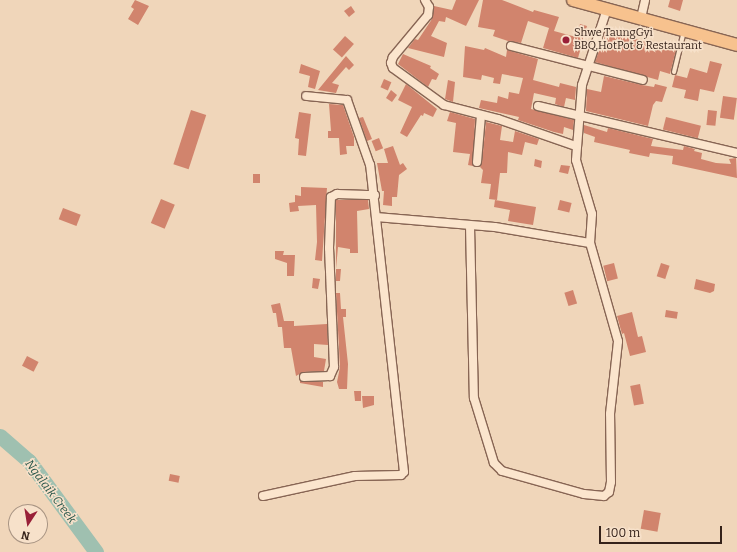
<!DOCTYPE html>
<style>
body{margin:0}
#map{position:relative;width:737px;height:552px;overflow:hidden;background:#f0d6ba;font-family:Bitter,serif}
div>[style]{position:absolute}
[style*='--x']{left:calc(var(--x)*1px);top:calc(var(--y)*1px);width:calc(var(--w)*1px);rotate:calc(var(--a)*1deg)}
.river>*{height:15px;margin:-7.5px;padding:0 7.5px;transform-origin:7.5px;border-radius:7.5px;background:#9fc0b0}
.building>*{inset:0;background:#d1846d;transform-origin:0 0}
.roads{filter:drop-shadow(1px 0 #876554) drop-shadow(-1px 0 #876554) drop-shadow(0 1px #876554) drop-shadow(0 -1px #876554)}
.lane>*{height:4px;margin:-2px;padding:0 2px;transform-origin:2px;border-radius:2px;background:#fbe5cd}
.street>*{height:8px;margin:-4px;padding:0 4px;transform-origin:4px;border-radius:4px;background:#fbe5cd}
.primary>*{height:12px;margin:-6px;padding:0 6px;transform-origin:6px;border-radius:6px;background:#f7c28e}
.dots>*{width:11px;height:11px;translate:-50% -50%;box-sizing:border-box;border:2px solid #f7e1ca;border-radius:50%}
span{translate:-50% -50%;white-space:nowrap;text-align:center;line-height:1.15;-webkit-text-stroke:3px #f7e1ca;paint-order:stroke}
.poi-label{font-size:11px;color:#35221a}
.left{translate:0 -50%;text-align:left}
.water-label{font-size:12px;color:#28564a;font-style:italic}
.north{position:absolute;left:8px;top:504px;width:40px;height:40px;box-sizing:border-box;background:#f7e1ca;border:1px solid #a99584;border-radius:50%;rotate:192deg;font-size:11px;font-weight:700;line-height:16px;text-align:center;color:#35221a}
.north::after{content:'';display:block;margin:auto;width:14px;height:18px;background:#992038;clip-path:polygon(50% 0,100% 100%,50% 72%,0 100%)}
.scale{position:absolute;left:599px;top:526px;width:123px;height:18px;box-sizing:border-box;border:2px solid #35221a;border-top:0;padding-left:5px;font-size:12px;line-height:14px;white-space:nowrap;color:#35221a;-webkit-text-stroke:3px #f7e1ca;paint-order:stroke}
</style>
<div id="map">
<div class="river">
<div style="--x:0;--y:436;--w:38;--a:41"></div>
<div style="--x:29;--y:461;--w:113;--a:53.6"></div>
</div>
<div class="building">
<div style="clip-path:polygon(135px 0,149px 6px,138px 25px,128px 19px,134px 9px,131px 7px)"></div>
<div style="clip-path:polygon(456px 0,479px 0,466px 26px,446px 17px,445px 22px,439px 21px,431px 36px,447px 43px,444px 57px,408px 48px,415px 39px,418px 40px,432px 19px,434px 6px,452px 10px)"></div>
<div style="clip-path:polygon(483px 0,502px 0,533px 12px,534px 10px,559px 17px,554px 31px,576px 37px,580px 24px,587px 26px,578px 58px,543px 48px,549px 28px,528px 21px,521px 43px,508px 41px,493px 36px,495px 30px,478px 27px)"></div>
<div style="clip-path:polygon(670px 0,683px 0,680px 11px,668px 7px)"></div>
<div style="clip-path:polygon(351px 6px,355px 12px,349px 17px,344px 11px)"></div>
<div style="clip-path:polygon(607px 28px,628px 35px,628px 37px,676px 50px,670px 74px,660px 71px,658px 80px,595px 62px)"></div>
<div style="left:345px;top:36px;width:12px;height:18px;rotate:42deg"></div>
<div style="clip-path:polygon(465px 46px,484px 50px,485px 48px,506px 57px,507px 50px,538px 59px,533px 80px,559px 87px,560px 83px,576px 87px,575px 100px,566px 98px,564px 107px,555px 104px,556px 98px,534px 93px,531px 109px,574px 120px,573px 130px,564px 127px,563px 134px,554px 132px,518px 120px,519px 117px,479px 108px,481px 100px,497px 103px,498px 96px,508px 99px,509px 92px,519px 94px,523px 78px,502px 74px,500px 84px,493px 83px,494px 78px,482px 75px,481px 80px,463px 77px)"></div>
<div style="clip-path:polygon(403px 54px,431px 66px,430px 68px,439px 74px,436px 80px,432px 79px,428px 87px,398px 64px)"></div>
<div style="clip-path:polygon(346px 56px,354px 65px,349px 70px,346px 67px,332px 83px,339px 85px,336px 93px,318px 90px)"></div>
<div style="clip-path:polygon(710px 61px,722px 64px,714px 92px,700px 89px,698px 101px,684px 98px,686px 90px,672px 87px,675px 75px,687px 78px,690px 68px,707px 73px)"></div>
<div style="clip-path:polygon(301px 64px,320px 71px,315px 89px,308px 87px,310px 76px,299px 73px)"></div>
<div style="clip-path:polygon(604px 76px,642px 85px,654px 87px,655px 84px,667px 87px,662px 102px,656px 101px,653px 105px,648px 126px,586px 111px,587px 89px,601px 92px)"></div>
<div style="left:384px;top:79px;width:8px;height:9px;rotate:23deg"></div>
<div style="clip-path:polygon(448px 80px,455px 82px,453px 102px,445px 99px)"></div>
<div style="clip-path:polygon(406px 84px,437px 109px,433px 117px,424px 113px,423px 116px,421px 115px,407px 137px,400px 133px,412px 107px,398px 100px)"></div>
<div style="clip-path:polygon(391px 90px,397px 95px,392px 102px,386px 98px)"></div>
<div style="left:723px;top:96px;width:14px;height:22px;rotate:8deg"></div>
<div style="clip-path:polygon(329px 104px,343px 105px,354px 137px,354px 146px,346px 146px,347px 154px,340px 155px,339px 138px,328px 138px,328px 131px,331px 131px)"></div>
<div style="left:191px;top:110px;width:16px;height:57px;rotate:18deg"></div>
<div style="left:708px;top:110px;width:9px;height:15px;rotate:6deg"></div>
<div style="clip-path:polygon(299px 112px,311px 114px,306px 156px,298px 155px,299px 139px,295px 138px)"></div>
<div style="clip-path:polygon(450px 112px,475px 119px,473px 166px,468px 165px,470px 154px,453px 152px,456px 123px,447px 121px)"></div>
<div style="clip-path:polygon(363px 117px,372px 139px,367px 141px,359px 118px)"></div>
<div style="left:666px;top:117px;width:36px;height:13px;rotate:14deg"></div>
<div style="clip-path:polygon(486px 122px,502px 126px,500px 140px,513px 142px,515px 131px,539px 139px,537px 145px,525px 142px,522px 155px,508px 152px,507px 173px,500px 173px,497px 200px,489px 199px,491px 184px,481px 183px,483px 170px,480px 167px,482px 162px)"></div>
<div style="clip-path:polygon(584px 125px,607px 132px,608px 128px,653px 139px,651px 146px,683px 150px,684px 146px,695px 149px,694px 151px,702px 153px,701px 159px,716px 163px,731px 164px,729px 159px,736px 158px,737px 178px,672px 164px,673px 156px,650px 153px,649px 157px,629px 153px,630px 150px,594px 142px,595px 137px,584px 133px)"></div>
<div style="left:379px;top:138px;width:11px;height:8px;rotate:68deg"></div>
<div style="clip-path:polygon(393px 146px,400px 165px,403px 163px,407px 169px,399px 175px,397px 197px,392px 197px,392px 206px,383px 205px,384px 191px,382px 191px,377px 163px,388px 163px,384px 149px)"></div>
<div style="clip-path:polygon(535px 159px,542px 161px,541px 168px,534px 166px)"></div>
<div style="clip-path:polygon(561px 165px,570px 166px,568px 174px,559px 172px)"></div>
<div style="left:253px;top:174px;width:7px;height:9px"></div>
<div style="clip-path:polygon(301px 187px,327px 188px,322px 261px,315px 260px,317px 242px,316px 205px,298px 206px,299px 211px,290px 212px,289px 203px,295px 202px,295px 195px,301px 196px)"></div>
<div style="left:161px;top:199px;width:15px;height:26px;rotate:23deg"></div>
<div style="clip-path:polygon(336px 200px,368px 200px,369px 209px,357px 211px,358px 253px,350px 253px,350px 249px,338px 247px,336px 269px,341px 269px,340px 281px,336px 281px)"></div>
<div style="clip-path:polygon(495px 200px,536px 207px,533px 225px,508px 221px,510px 210px,494px 207px)"></div>
<div style="left:560px;top:200px;width:12px;height:10px;rotate:14deg"></div>
<div style="left:63px;top:208px;width:19px;height:12px;rotate:21deg"></div>
<div style="clip-path:polygon(275px 251px,284px 251px,283px 255px,295px 255px,294px 276px,287px 276px,287px 263px,275px 259px)"></div>
<div style="left:614px;top:263px;width:16px;height:11px;rotate:76deg"></div>
<div style="left:661px;top:263px;width:9px;height:14px;rotate:18deg"></div>
<div style="clip-path:polygon(313px 278px,320px 279px,318px 289px,312px 288px)"></div>
<div style="clip-path:polygon(696px 279px,715px 284px,714px 291px,710px 293px,694px 289px)"></div>
<div style="left:573px;top:290px;width:14px;height:9px;rotate:73deg"></div>
<div style="clip-path:polygon(336px 293px,340px 293px,341px 309px,346px 309px,346px 317px,343px 317px,348px 364px,347px 389px,339px 389px,337px 382px,340px 367px)"></div>
<div style="clip-path:polygon(280px 303px,284px 321px,294px 321px,294px 326px,327px 324px,328px 345px,314px 344px,314px 357px,326px 359px,324px 371px,303px 372px,296px 376px,291px 348px,284px 348px,282px 327px,278px 327px,276px 313px,273px 313px,271px 305px)"></div>
<div style="left:666px;top:310px;width:12px;height:7px;rotate:9deg"></div>
<div style="clip-path:polygon(632px 312px,638px 337px,642px 336px,646px 352px,630px 356px,624px 333px,622px 334px,617px 316px)"></div>
<div style="left:27px;top:356px;width:13px;height:11px;rotate:27deg"></div>
<div style="clip-path:polygon(300px 381px,323px 382px,323px 387px,300px 383px)"></div>
<div style="left:640px;top:384px;width:20px;height:10px;rotate:79deg"></div>
<div style="clip-path:polygon(354px 391px,361px 391px,361px 401px,355px 401px)"></div>
<div style="clip-path:polygon(362px 396px,374px 396px,374px 405px,363px 408px)"></div>
<div style="left:170px;top:474px;width:10px;height:7px;rotate:11deg"></div>
<div style="left:644px;top:510px;width:17px;height:19px;rotate:10deg"></div>
</div>
<div class="roads">
<div class="lane">
<div style="--x:674;--y:72;--w:42;--a:-76.3"></div>
</div>
<div class="street">
<div style="--x:425;--y:0;--w:8;--a:60"></div>
<div style="--x:429;--y:7;--w:8;--a:97"></div>
<div style="--x:428;--y:15;--w:55;--a:129.8"></div>
<div style="--x:393;--y:57;--w:6;--a:108"></div>
<div style="--x:391;--y:63;--w:5;--a:68"></div>
<div style="--x:393;--y:68;--w:63;--a:36"></div>
<div style="--x:444;--y:105;--w:56;--a:14.5"></div>
<div style="--x:498;--y:119;--w:83;--a:19.1"></div>
<div style="--x:641;--y:18;--w:18;--a:-77"></div>
<div style="--x:511;--y:46;--w:136;--a:14.4"></div>
<div style="--x:538;--y:106;--w:204;--a:13.3"></div>
<div style="--x:477;--y:162;--w:47;--a:-85.1"></div>
<div style="--x:376;--y:217;--w:119;--a:4.8"></div>
<div style="--x:495;--y:227;--w:96;--a:9.6"></div>
<div style="--x:470;--y:226;--w:172;--a:88.7"></div>
<div style="--x:474;--y:398;--w:68;--a:72.9"></div>
<div style="--x:494;--y:463;--w:11;--a:45"></div>
<div style="--x:502;--y:471;--w:85;--a:15.7"></div>
<div style="--x:584;--y:494;--w:20;--a:6"></div>
<div style="--x:604;--y:496;--w:6;--a:-39"></div>
<div style="--x:609;--y:492;--w:10;--a:-79"></div>
<div style="--x:611;--y:482;--w:68;--a:-90.8"></div>
<div style="--x:610;--y:414;--w:73;--a:-83.7"></div>
<div style="--x:618;--y:341;--w:102;--a:-105.9"></div>
<div style="--x:590;--y:243;--w:29;--a:-86"></div>
<div style="--x:592;--y:214;--w:56;--a:-106.5"></div>
<div style="--x:576;--y:160;--w:75;--a:-85.4"></div>
<div style="--x:582;--y:85;--w:80;--a:-71.8"></div>
<div style="--x:304;--y:377;--w:26;--a:-2"></div>
<div style="--x:330;--y:376;--w:10;--a:-66"></div>
<div style="--x:334;--y:367;--w:119;--a:-92.4"></div>
<div style="--x:329;--y:248;--w:51;--a:-87.8"></div>
<div style="--x:331;--y:197;--w:7;--a:-27"></div>
<div style="--x:337;--y:194;--w:38;--a:2"></div>
<div style="--x:263;--y:496;--w:94;--a:-12.3"></div>
<div style="--x:355;--y:476;--w:46;--a:-1.2"></div>
<div style="--x:401;--y:475;--w:4;--a:-45"></div>
<div style="--x:404;--y:472;--w:309;--a:-96.3"></div>
<div style="--x:370;--y:165;--w:69;--a:-109.5"></div>
<div style="--x:347;--y:100;--w:41;--a:-174.4"></div>
</div>
<div class="primary">
<div style="--x:573;--y:0;--w:170;--a:15.3"></div>
</div>
</div>
<div class="dots">
<div style="left:566px;top:40px;background:#992038"></div>
</div>
<div class="poi-label">
<span class="left" style="left:574px;top:40px">Shwe TaungGyi<br>BBQ,HotPot &amp; Restaurant</span>
</div>
<div class="water-label">
<span style="left:50px;top:492px;rotate:53deg">Ngalaik Creek</span>
</div>
<div class="north">N</div>
<div class="scale">100 m</div>
</div>
